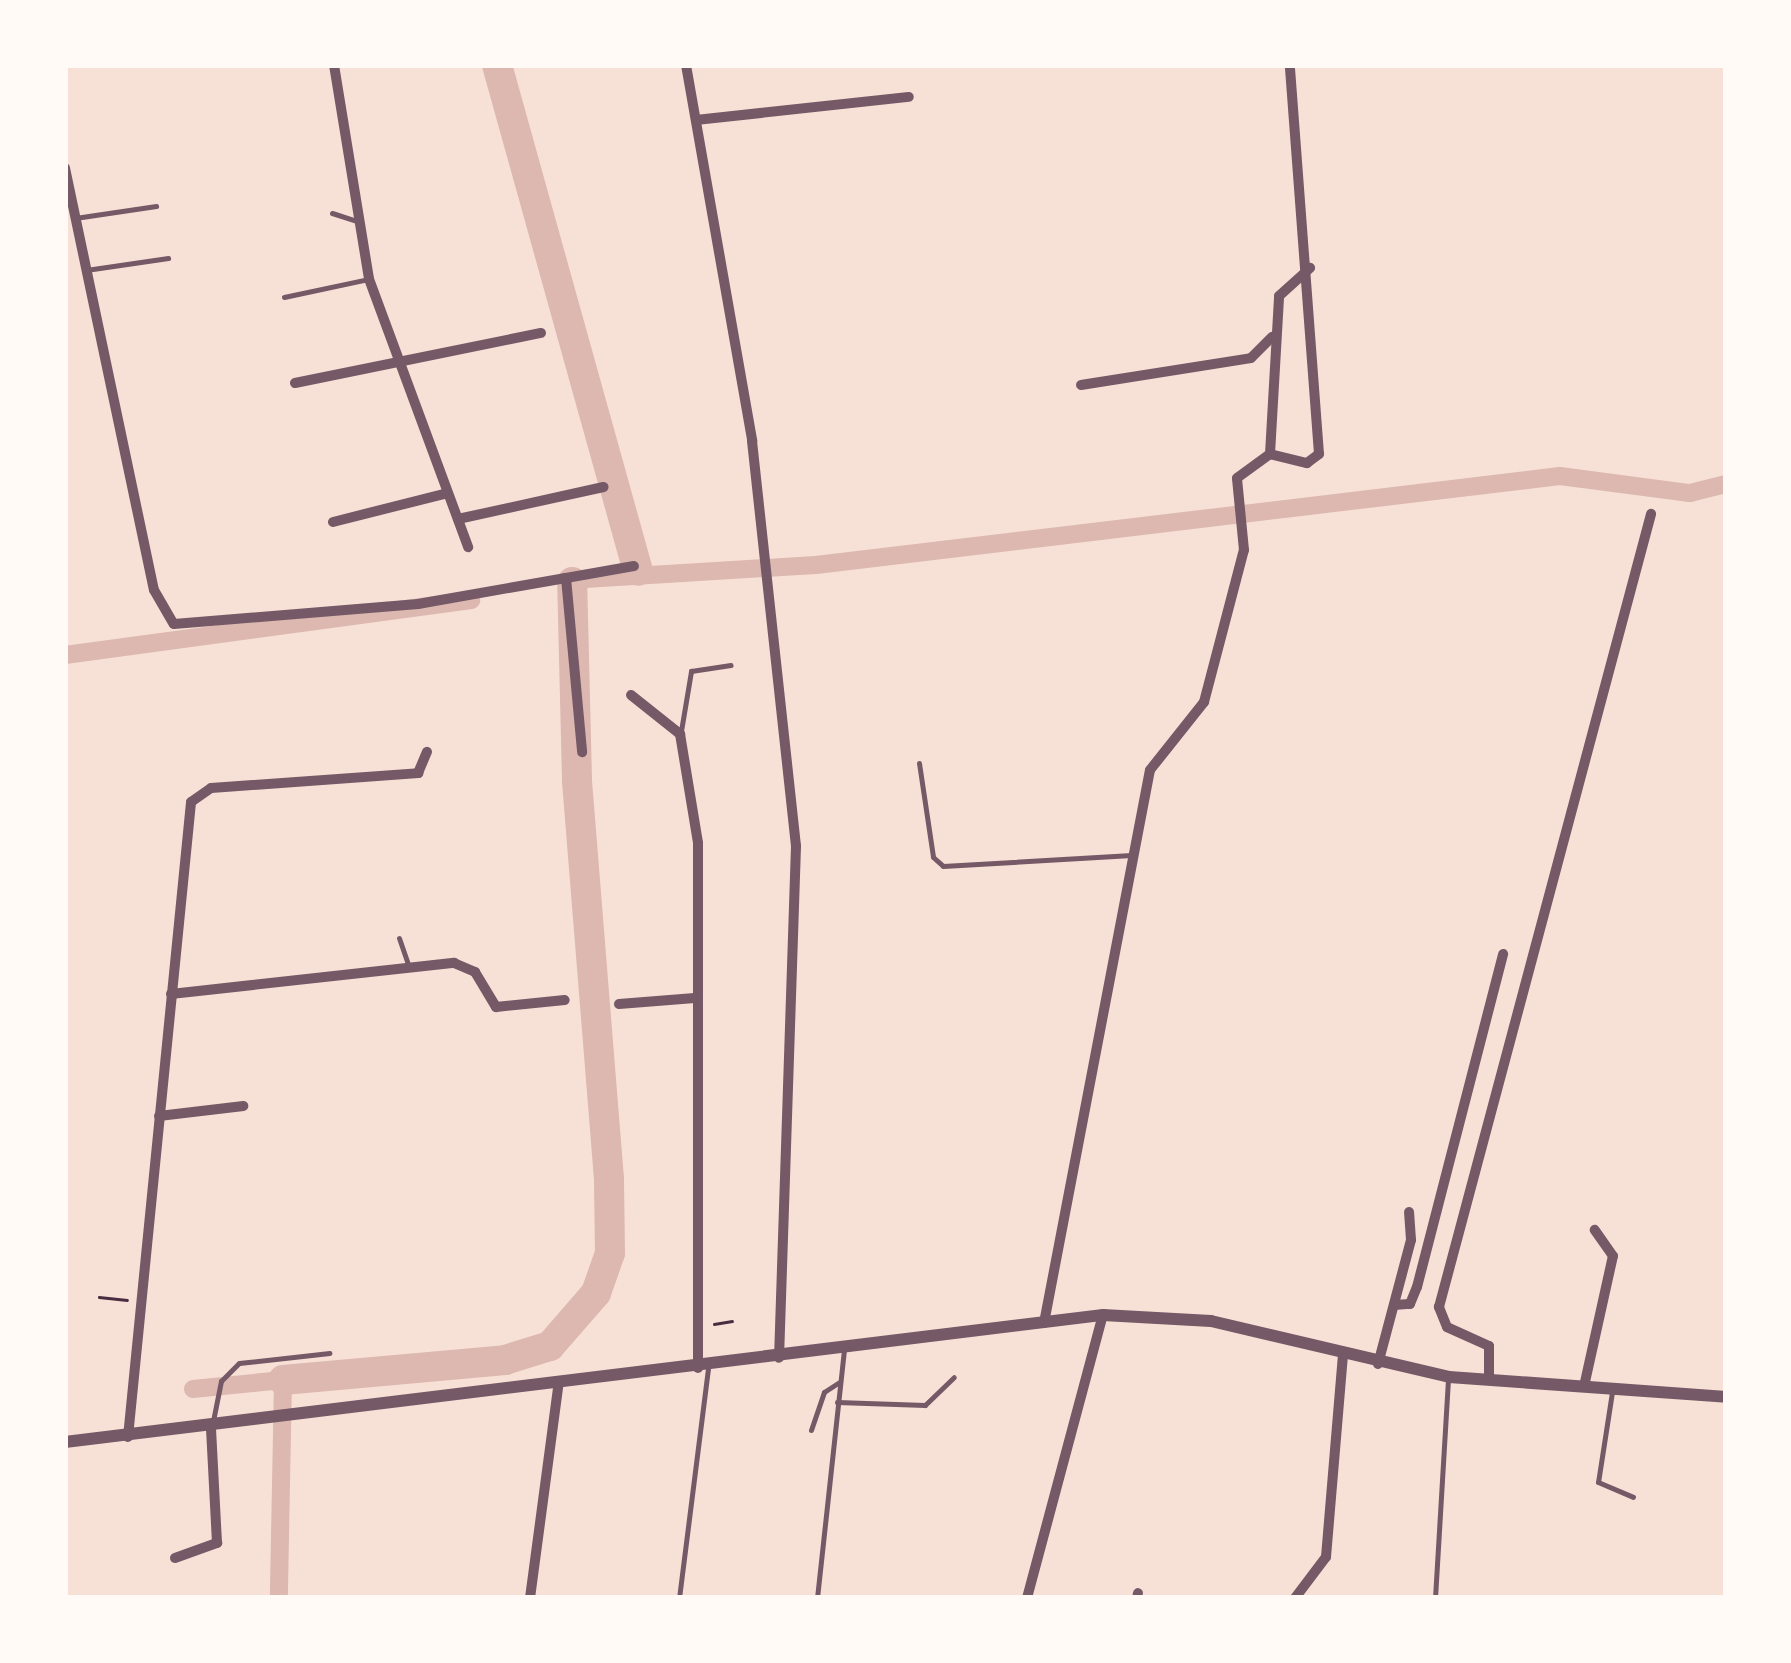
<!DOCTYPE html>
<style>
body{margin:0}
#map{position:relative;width:1791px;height:1663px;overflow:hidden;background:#f7e1d7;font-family:Quicksand,sans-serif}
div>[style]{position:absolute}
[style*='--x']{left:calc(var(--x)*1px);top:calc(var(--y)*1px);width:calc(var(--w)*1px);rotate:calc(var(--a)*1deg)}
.canal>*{height:18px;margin:-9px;padding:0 9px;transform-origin:9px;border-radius:9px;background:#dcb8b0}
.river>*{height:30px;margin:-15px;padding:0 15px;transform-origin:15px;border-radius:15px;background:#dcb8b0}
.path>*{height:2.5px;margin:-1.25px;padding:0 1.25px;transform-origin:1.25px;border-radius:1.25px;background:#4a2c40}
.service>*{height:5px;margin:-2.5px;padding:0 2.5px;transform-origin:2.5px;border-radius:2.5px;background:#755966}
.minor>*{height:10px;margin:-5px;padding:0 5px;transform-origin:5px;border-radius:5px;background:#755966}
.tertiary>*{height:12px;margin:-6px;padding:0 6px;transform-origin:6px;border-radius:6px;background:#755966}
span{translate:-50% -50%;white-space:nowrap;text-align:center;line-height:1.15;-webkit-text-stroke:8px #fffaf5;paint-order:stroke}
.frame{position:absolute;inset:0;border:68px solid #fffaf5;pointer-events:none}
</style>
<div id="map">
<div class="canal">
<div style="--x:585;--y:579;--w:231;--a:-3.5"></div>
<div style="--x:816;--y:565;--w:749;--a:-6.82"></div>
<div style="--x:1560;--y:476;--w:131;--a:7.5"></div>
<div style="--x:1690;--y:493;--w:37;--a:-14"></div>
<div style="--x:65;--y:655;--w:410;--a:-7.7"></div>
<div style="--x:193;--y:1389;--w:90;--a:-5.7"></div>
<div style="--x:283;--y:1380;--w:218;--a:91.1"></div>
</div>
<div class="river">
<div style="--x:497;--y:65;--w:525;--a:74.43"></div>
<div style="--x:283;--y:1380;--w:223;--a:-5.1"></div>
<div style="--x:505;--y:1360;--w:47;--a:-17.3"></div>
<div style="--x:550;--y:1346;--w:70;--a:-49"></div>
<div style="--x:596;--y:1293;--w:42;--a:-70.7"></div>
<div style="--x:610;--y:1253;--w:74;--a:-90.8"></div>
<div style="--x:609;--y:1179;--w:400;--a:-94.6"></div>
<div style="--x:577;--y:780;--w:198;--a:-91.4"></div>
</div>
<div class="path">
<div style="--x:99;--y:1297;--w:28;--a:6"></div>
<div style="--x:714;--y:1324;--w:18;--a:-9"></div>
</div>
<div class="service">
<div style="--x:332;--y:213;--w:28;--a:18"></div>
<div style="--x:75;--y:218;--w:82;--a:-8.4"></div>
<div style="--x:86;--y:270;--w:83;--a:-8.3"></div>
<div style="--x:284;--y:297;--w:87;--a:-12"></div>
<div style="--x:681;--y:731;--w:61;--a:-80.5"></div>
<div style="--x:691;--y:671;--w:40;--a:-8.5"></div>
<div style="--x:919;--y:763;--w:95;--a:81.5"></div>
<div style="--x:933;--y:857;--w:13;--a:42"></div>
<div style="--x:943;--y:866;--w:189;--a:-3.3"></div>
<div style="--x:399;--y:938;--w:31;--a:71"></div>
<div style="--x:1612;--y:1392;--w:91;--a:98.8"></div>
<div style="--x:1598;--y:1482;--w:38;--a:23"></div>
<div style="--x:837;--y:1402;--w:88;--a:2"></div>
<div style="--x:925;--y:1405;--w:40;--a:-44"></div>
<div style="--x:213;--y:1421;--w:41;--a:-78.7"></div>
<div style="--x:221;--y:1381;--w:25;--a:-45"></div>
<div style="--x:239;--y:1363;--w:91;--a:-6.3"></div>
<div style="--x:811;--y:1430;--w:40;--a:-71.1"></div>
<div style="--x:824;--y:1392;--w:17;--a:-33"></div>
<div style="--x:679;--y:1598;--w:233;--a:-82.8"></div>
<div style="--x:817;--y:1598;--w:249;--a:-83.8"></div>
<div style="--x:1435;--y:1598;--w:218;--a:-86.6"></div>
</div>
<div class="minor">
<div style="--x:334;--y:65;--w:217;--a:80.7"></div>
<div style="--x:369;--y:279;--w:286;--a:69.7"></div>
<div style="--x:686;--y:65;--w:382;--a:80"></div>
<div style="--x:752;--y:441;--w:407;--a:83.8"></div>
<div style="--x:796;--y:846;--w:512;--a:91.9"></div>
<div style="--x:696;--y:120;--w:214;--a:-6.2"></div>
<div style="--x:65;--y:168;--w:431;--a:78.1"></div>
<div style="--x:154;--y:590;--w:39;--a:60"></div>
<div style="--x:174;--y:624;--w:245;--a:-4.7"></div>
<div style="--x:418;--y:604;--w:150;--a:-10"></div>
<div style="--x:566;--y:578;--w:175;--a:84.7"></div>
<div style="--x:295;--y:383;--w:251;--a:-11.5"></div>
<div style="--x:1081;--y:385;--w:172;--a:-9"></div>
<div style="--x:1251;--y:358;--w:30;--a:-45"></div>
<div style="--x:1270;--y:454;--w:38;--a:14"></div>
<div style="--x:1307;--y:463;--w:15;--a:-37"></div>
<div style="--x:1319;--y:454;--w:390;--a:-94.3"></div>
<div style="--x:458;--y:519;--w:149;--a:-12.4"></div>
<div style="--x:333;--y:522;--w:114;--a:-14.2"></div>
<div style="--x:566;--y:578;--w:69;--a:-10"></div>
<div style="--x:631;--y:695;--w:63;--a:38.5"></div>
<div style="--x:680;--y:734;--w:110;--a:80.6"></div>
<div style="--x:698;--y:843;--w:525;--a:90"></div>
<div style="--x:171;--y:994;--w:285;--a:-6.3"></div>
<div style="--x:454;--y:963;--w:23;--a:23"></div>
<div style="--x:475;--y:972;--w:41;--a:59"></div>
<div style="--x:496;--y:1007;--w:69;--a:-5.8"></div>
<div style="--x:619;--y:1004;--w:76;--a:-4.5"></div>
<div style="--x:159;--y:1116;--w:85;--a:-6.8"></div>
<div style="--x:1394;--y:1305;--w:16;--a:-4"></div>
<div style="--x:1410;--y:1304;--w:18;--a:-68"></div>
<div style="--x:1417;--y:1287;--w:344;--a:-75.5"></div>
<div style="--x:1044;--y:1323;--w:563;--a:-79.15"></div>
<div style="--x:1150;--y:770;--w:87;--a:-51.5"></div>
<div style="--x:1204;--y:702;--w:157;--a:-75.3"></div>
<div style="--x:1244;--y:550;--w:72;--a:-95.6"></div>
<div style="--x:1237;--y:478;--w:41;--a:-36"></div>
<div style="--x:1270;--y:454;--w:158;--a:-86.7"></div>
<div style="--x:1279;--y:296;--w:42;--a:-42.1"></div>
<div style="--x:1378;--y:1364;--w:128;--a:-75.1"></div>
<div style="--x:1411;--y:1240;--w:28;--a:-94"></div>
<div style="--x:1489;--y:1377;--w:31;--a:-90"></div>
<div style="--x:1489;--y:1346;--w:46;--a:-155.7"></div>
<div style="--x:1447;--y:1327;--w:22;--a:-112"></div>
<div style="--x:1439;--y:1307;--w:821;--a:-75.03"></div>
<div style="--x:1585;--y:1382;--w:129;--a:-77.5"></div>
<div style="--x:1613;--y:1256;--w:32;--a:-125"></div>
<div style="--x:128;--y:1437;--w:638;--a:-84.33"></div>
<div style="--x:191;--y:802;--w:24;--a:-35"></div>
<div style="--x:211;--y:788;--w:208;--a:-4.1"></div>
<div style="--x:418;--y:773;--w:23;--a:-67"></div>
<div style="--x:175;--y:1558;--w:45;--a:-19.7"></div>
<div style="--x:217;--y:1543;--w:114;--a:-93"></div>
<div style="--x:530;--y:1598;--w:213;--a:-82.4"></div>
<div style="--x:1027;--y:1598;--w:293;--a:-75"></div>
<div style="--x:1137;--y:1598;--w:5;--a:-79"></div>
<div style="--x:1295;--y:1598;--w:51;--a:-52.9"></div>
<div style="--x:1326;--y:1557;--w:203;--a:-85.2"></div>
</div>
<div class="tertiary">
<div style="--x:65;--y:1442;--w:1046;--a:-6.98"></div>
<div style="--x:1103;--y:1315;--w:108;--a:3.2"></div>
<div style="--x:1211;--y:1321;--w:244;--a:13.2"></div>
<div style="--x:1449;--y:1377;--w:278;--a:4.1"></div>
</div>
<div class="frame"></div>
</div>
